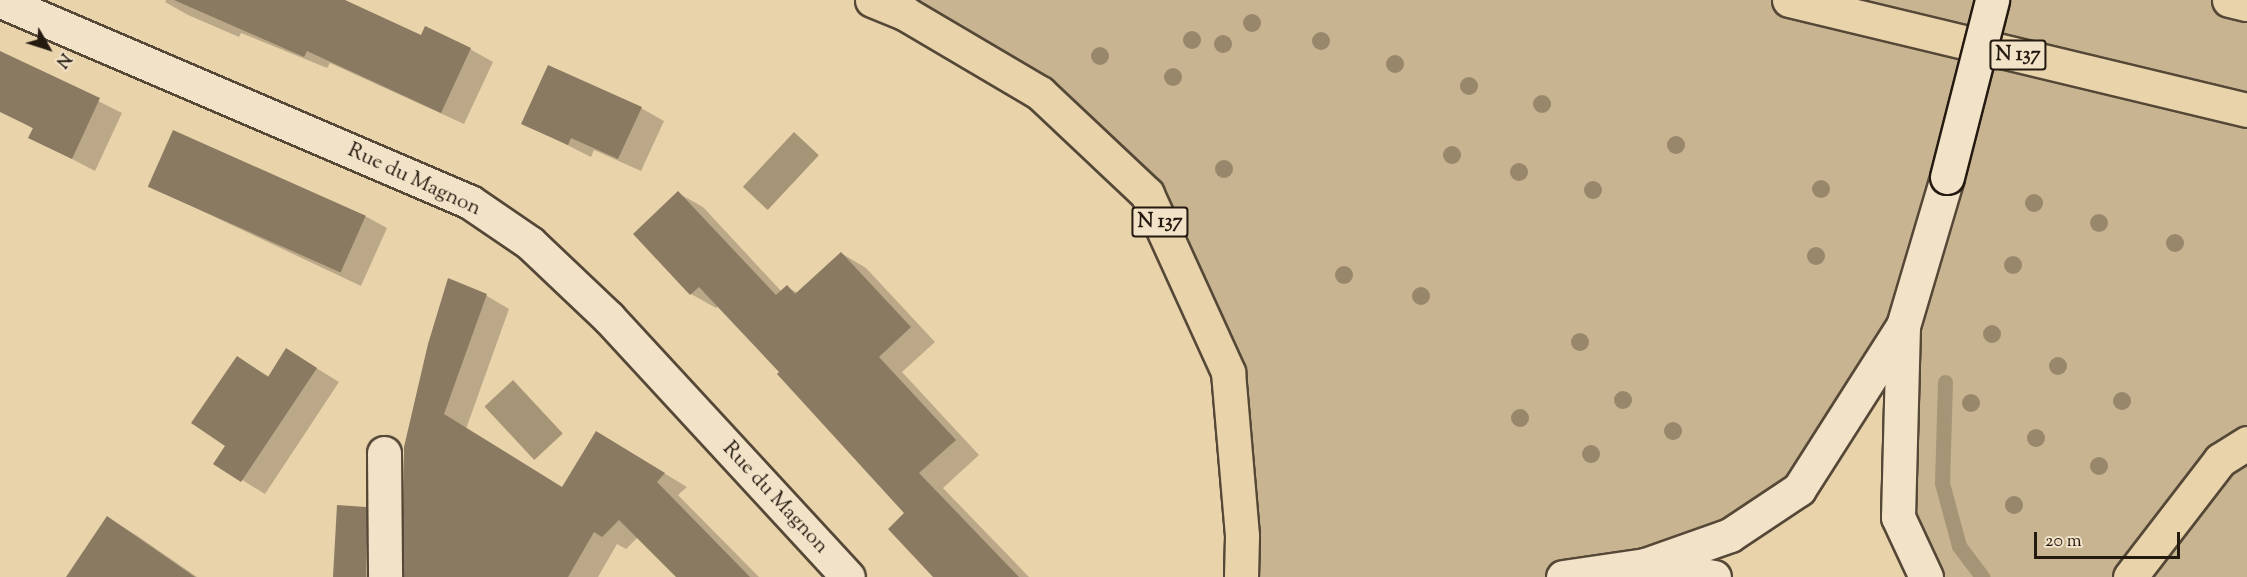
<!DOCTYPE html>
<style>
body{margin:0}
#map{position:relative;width:2247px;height:577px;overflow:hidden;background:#e9d3ab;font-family:"Sorts Mill Goudy",serif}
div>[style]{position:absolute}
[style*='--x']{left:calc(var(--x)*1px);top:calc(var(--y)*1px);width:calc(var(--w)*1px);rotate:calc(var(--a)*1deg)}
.green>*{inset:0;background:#c8b491}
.water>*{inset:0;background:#a69476;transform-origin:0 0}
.shadow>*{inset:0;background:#0003}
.stream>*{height:15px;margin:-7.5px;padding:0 7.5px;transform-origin:7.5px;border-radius:7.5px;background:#a69476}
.building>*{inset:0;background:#8a7a61;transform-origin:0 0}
.roads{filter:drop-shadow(2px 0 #554837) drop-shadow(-2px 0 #554837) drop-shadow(0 2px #554837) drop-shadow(0 -2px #554837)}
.minor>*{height:33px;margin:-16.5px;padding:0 16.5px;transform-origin:16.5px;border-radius:16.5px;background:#f1e2c8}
.secondary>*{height:33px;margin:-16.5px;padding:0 16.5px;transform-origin:16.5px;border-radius:16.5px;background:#f1e2c8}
.trunk>*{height:33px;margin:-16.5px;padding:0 16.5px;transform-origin:16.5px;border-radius:16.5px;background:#e9d3ab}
.bridges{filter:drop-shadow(2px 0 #241a10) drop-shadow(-2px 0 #241a10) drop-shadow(0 2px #241a10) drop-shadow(0 -2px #241a10)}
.secondary-bridge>*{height:33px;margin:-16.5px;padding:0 16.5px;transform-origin:16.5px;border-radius:16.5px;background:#f1e2c8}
.trees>*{width:18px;height:18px;margin:-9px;border-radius:50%;background:#98876b}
span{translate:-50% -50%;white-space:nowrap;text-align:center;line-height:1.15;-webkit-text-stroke:6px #f1e2c8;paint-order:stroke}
.shield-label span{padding:2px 4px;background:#f1e2c8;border:2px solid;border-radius:4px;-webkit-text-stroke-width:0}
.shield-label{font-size:20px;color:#241a10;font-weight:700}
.street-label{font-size:21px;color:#241a10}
.north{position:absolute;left:18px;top:18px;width:60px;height:60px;-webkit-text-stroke:4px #f1e2c8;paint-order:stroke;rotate:129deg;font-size:16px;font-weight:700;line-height:24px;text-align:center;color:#241a10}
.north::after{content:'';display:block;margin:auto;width:21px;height:27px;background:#241a10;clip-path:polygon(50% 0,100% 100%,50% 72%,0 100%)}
.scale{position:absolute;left:2034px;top:532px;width:146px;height:27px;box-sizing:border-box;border:3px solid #241a10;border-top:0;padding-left:8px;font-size:18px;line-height:21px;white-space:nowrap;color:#241a10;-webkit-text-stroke:4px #f1e2c8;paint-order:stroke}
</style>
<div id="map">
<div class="green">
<div style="clip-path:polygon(872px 0,2247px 0,2247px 577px,1926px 577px,1898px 517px,1903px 327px,1799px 489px,1647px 565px,1714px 577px,1241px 577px,1228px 372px,1147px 194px,1040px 93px)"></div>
</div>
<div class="water">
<div style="left:794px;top:132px;width:34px;height:75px;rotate:43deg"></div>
<div style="left:513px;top:380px;width:73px;height:39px;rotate:47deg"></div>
</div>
<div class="shadow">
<div style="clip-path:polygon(166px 0,338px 0,421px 37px,470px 49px,493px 62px,464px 124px,330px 63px,327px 68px,241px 33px,239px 37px,188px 15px,165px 2px)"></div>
<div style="clip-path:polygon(0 52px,122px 113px,95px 171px,30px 137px,34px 129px,4px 112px,0 105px)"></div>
<div style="clip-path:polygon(548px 67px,641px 108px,664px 121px,641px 171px,594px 150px,591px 157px,523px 123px)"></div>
<div style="clip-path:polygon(149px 186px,365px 216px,387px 228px,361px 286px)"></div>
<div style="clip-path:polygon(678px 193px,703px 207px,782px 292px,787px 287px,798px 293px,841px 253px,866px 268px,935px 342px,902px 372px,979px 455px,943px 488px,1029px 577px,935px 577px,907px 513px,781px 372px,718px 306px,716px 308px,691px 294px)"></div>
<div style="clip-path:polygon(449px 280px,487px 296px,509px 309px,466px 429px,562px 489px,619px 446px,687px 487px,678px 495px,759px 577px,678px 577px,638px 537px,626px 549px,617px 544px,598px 577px,405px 577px)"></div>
<div style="clip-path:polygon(287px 350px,339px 382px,265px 494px,215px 463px,227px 446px,238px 358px,270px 377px)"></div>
<div style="clip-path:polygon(365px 509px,386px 521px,388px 577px,334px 577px)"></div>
<div style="clip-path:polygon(108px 518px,136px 535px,197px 577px,68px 577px)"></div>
</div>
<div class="stream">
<div style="--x:1945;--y:382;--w:101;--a:91.7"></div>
<div style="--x:1942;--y:483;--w:65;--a:74.9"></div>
<div style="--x:1959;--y:546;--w:39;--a:53"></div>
</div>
<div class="building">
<div style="clip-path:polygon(174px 0,345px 0,421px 35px,425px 26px,471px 48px,441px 113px,307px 51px,304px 57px)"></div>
<div style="clip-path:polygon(0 51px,100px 98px,72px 159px,28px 138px,33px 128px,0 112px)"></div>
<div style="clip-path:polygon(548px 65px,642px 107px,618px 159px,571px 138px,568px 145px,521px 124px)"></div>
<div style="left:173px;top:130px;width:211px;height:62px;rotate:24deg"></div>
<div style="clip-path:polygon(678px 191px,776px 295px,787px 285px,795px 294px,841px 252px,911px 327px,879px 357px,956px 440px,919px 473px,1019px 577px,933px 577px,888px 529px,904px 513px,777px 374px,779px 372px,699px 287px,690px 295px,633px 234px)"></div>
<div style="clip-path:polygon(448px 278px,487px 294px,444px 414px,562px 487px,596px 431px,665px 473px,657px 482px,750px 577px,676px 577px,619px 520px,602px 537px,594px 532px,568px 577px,404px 577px,404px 447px,428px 344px)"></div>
<div style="clip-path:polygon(286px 348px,317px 368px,241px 482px,213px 464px,225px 446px,191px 423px,237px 356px,268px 377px)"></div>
<div style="clip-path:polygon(337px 505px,366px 507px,366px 577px,333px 577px)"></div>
<div style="clip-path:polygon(107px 516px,195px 577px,66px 577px)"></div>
</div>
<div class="roads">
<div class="minor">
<div style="--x:1;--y:1;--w:510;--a:23.2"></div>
<div style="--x:470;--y:202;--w:73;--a:34.3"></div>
<div style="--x:530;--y:243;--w:109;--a:43.5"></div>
<div style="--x:609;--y:318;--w:352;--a:47.3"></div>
<div style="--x:384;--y:453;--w:124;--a:89.5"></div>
</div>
<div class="secondary">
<div style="--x:1645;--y:565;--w:90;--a:-19.4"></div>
<div style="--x:1730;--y:535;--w:83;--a:-33.7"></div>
<div style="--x:1799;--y:489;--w:193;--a:-57.5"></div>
<div style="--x:1563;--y:577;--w:83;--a:-8.3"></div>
<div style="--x:1645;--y:565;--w:70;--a:9.9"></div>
<div style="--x:1926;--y:577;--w:66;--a:-115"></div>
<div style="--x:1898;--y:517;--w:191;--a:-88.5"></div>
<div style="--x:1903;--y:326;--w:155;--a:-73.5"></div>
</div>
<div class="trunk">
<div style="--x:872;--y:0;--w:37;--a:22"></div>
<div style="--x:906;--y:14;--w:156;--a:30.5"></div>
<div style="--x:1040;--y:93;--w:147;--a:43.3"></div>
<div style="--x:1147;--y:194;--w:196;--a:65.5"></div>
<div style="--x:1228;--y:372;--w:165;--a:85.1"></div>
<div style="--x:1242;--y:536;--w:41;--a:91.4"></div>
<div style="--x:1789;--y:0;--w:471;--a:13.5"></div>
<div style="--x:2229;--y:0;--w:18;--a:13"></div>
<div style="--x:2130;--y:577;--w:148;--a:-52.4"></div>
<div style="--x:2220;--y:460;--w:32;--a:-32"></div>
</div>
</div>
<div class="bridges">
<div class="secondary-bridge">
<div style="--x:1947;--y:177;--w:183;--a:-75.7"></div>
</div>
</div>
<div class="trees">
<div style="left:1252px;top:23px"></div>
<div style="left:1192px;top:40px"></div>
<div style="left:1321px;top:41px"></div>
<div style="left:1223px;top:44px"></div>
<div style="left:1100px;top:56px"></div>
<div style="left:1395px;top:64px"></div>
<div style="left:1173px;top:77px"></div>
<div style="left:1469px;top:86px"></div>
<div style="left:1542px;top:104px"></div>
<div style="left:1676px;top:145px"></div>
<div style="left:1452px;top:155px"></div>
<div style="left:1224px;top:169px"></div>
<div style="left:1519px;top:172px"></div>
<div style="left:1821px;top:189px"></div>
<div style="left:1593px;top:190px"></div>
<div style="left:2034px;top:203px"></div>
<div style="left:2099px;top:223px"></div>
<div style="left:2175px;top:243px"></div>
<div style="left:1816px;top:256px"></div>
<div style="left:2013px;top:265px"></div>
<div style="left:1344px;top:275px"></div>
<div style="left:1421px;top:296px"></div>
<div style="left:1992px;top:334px"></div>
<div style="left:1580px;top:342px"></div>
<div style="left:2058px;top:366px"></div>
<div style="left:1623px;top:400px"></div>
<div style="left:2122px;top:401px"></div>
<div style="left:1971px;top:403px"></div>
<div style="left:1520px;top:418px"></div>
<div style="left:1673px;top:431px"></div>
<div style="left:2036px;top:438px"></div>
<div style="left:1591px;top:454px"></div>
<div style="left:2099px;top:466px"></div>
<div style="left:2014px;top:505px"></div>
</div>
<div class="shield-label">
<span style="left:2018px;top:55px">N 137</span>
<span style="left:1160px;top:222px">N 137</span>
</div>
<div class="street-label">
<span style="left:414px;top:180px;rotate:25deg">Rue du Magnon</span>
<span style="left:775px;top:498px;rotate:47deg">Rue du Magnon</span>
</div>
<div class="north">N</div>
<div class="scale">20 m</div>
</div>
